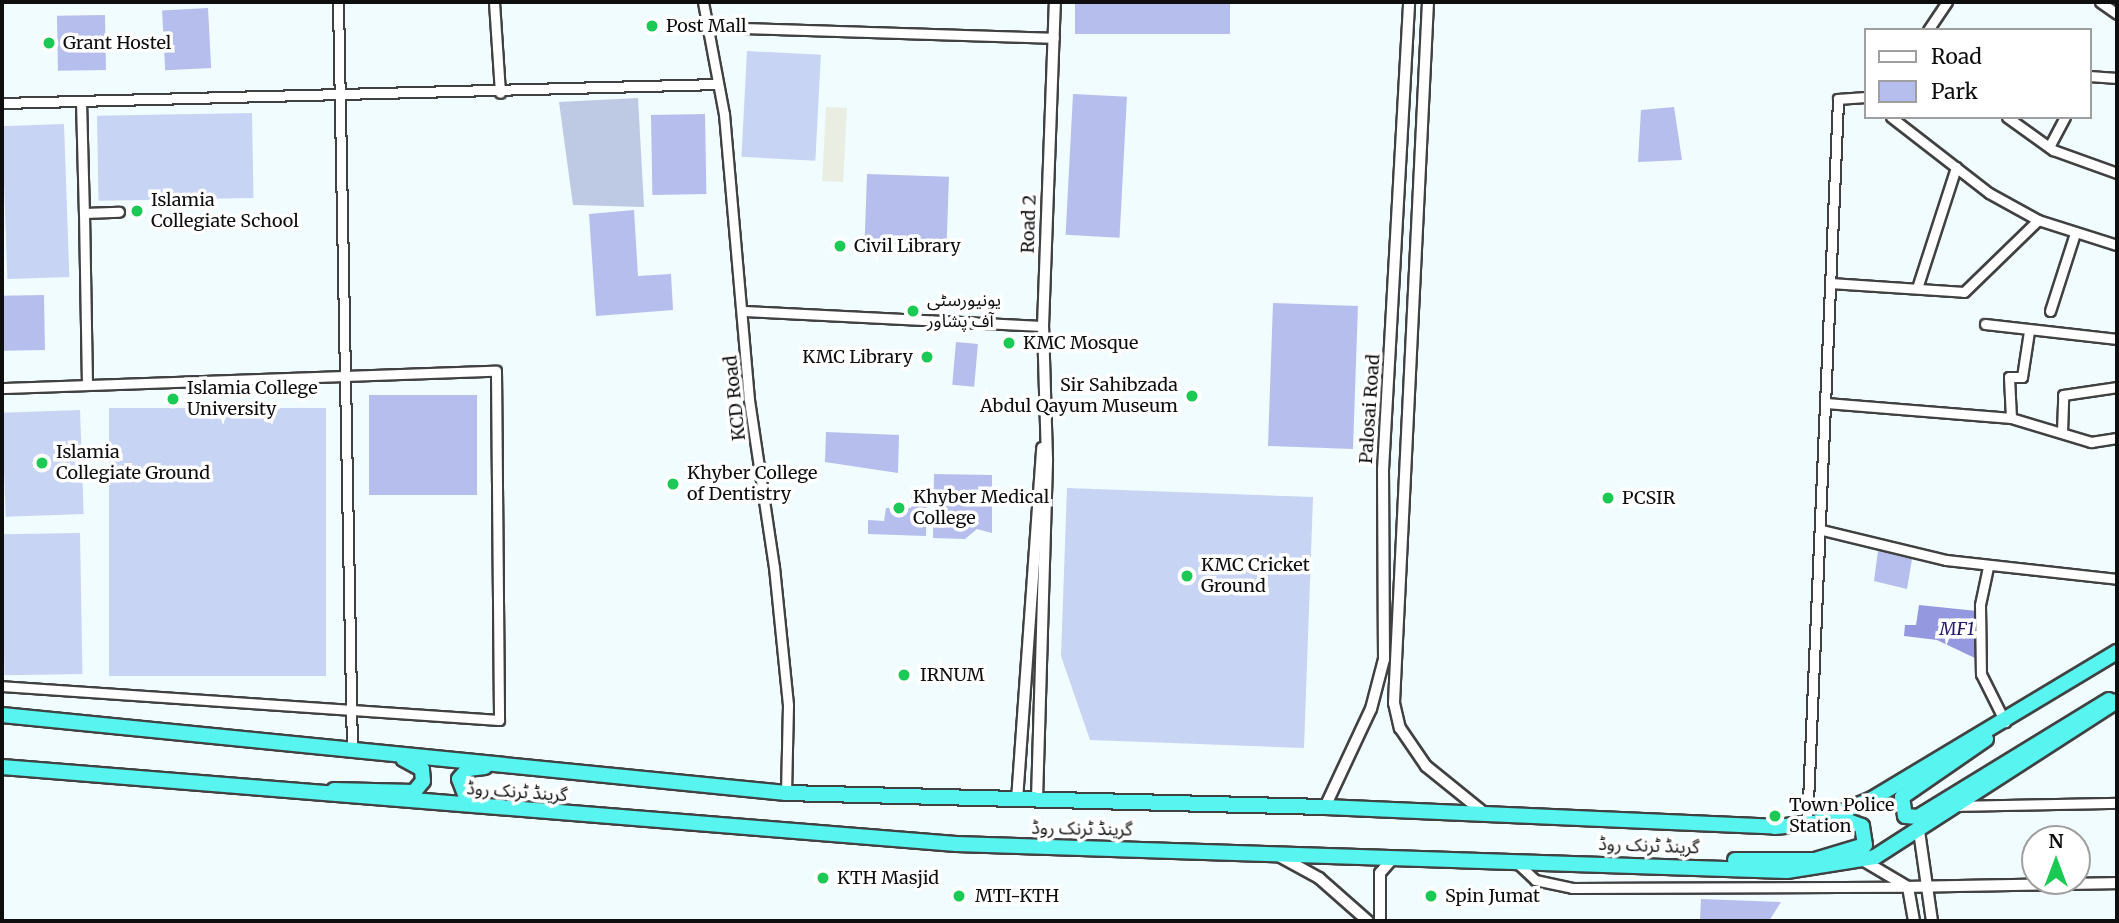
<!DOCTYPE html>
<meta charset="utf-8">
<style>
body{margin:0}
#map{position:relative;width:2119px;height:923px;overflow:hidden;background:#f0fcff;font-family:Merriweather,"Noto Sans Arabic",serif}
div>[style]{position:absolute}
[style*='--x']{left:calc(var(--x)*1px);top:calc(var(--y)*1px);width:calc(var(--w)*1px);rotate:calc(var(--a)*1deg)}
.industrial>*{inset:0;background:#eaeee2;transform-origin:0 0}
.green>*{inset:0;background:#b6beed;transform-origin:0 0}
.forest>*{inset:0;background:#9499df}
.cemetery>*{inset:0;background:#bec9e3}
.pitch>*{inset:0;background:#c8d4f3;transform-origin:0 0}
.roads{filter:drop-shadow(2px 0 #414141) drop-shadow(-2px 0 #414141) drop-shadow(0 2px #414141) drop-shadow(0 -2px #414141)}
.minor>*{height:9px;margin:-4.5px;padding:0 4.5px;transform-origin:4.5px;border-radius:4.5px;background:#fff}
.tertiary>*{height:10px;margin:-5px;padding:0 5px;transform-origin:5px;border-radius:5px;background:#fff}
.trunk>*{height:14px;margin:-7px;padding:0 7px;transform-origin:7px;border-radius:7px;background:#57f4f0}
.dots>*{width:19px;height:19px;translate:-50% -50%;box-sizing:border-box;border:4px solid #fff;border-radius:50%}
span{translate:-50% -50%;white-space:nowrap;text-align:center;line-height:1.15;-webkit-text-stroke:7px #fff;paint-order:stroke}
.poi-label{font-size:18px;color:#0e0e0e}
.left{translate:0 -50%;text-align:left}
.right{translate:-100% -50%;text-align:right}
.street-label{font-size:18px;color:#0e0e0e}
.park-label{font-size:18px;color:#27196c;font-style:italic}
.frame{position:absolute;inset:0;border:4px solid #0e0e0e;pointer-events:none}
.legend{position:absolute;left:1864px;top:28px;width:228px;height:91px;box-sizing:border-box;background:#fff;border:2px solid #9f9f9f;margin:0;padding:9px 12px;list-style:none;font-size:21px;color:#0e0e0e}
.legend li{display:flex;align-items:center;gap:14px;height:35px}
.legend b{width:35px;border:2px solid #9f9f9f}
.north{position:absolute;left:2021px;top:825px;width:70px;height:70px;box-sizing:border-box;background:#fff;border:2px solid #9f9f9f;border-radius:50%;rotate:0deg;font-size:19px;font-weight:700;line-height:28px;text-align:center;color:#0e0e0e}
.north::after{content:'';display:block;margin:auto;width:24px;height:32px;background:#1bca54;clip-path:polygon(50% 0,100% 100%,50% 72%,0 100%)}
</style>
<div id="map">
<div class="industrial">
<div style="left:826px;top:107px;width:21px;height:74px;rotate:3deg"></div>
</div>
<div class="green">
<div style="left:1075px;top:2px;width:155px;height:32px"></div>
<div style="left:208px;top:8px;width:60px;height:46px;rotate:87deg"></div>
<div style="left:105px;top:15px;width:55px;height:48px;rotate:89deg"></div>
<div style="left:1073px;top:94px;width:54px;height:141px;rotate:3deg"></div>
<div style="clip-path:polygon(1674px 107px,1682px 160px,1638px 162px,1641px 110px)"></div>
<div style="left:705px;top:114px;width:80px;height:54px;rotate:89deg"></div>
<div style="left:867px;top:174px;width:82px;height:69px;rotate:2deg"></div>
<div style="clip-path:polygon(634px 210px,638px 276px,671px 274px,673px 310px,596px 316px,589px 214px)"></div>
<div style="left:44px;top:295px;width:55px;height:42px;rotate:89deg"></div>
<div style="left:1273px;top:303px;width:85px;height:143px;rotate:2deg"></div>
<div style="left:956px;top:342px;width:22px;height:43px;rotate:5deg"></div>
<div style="left:369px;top:395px;width:108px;height:100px"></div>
<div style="clip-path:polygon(826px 432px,899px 435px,898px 473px,825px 462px)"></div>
<div style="clip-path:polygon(934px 474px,992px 475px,992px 533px,977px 529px,965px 539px,933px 538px)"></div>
<div style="clip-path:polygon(912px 488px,927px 488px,926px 536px,868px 534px,868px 520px,884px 521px,886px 508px,911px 508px)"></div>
<div style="clip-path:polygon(1878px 551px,1912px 559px,1907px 589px,1874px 581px)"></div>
<div style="clip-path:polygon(1701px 899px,1781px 902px,1769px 921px,1700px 921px)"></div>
</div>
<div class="forest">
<div style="clip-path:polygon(1919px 605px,1977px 611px,1977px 659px,1937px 640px,1904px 636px,1905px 625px,1916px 625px)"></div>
</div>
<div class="cemetery">
<div style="clip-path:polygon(638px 98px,644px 207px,573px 205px,559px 102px)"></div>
</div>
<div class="pitch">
<div style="left:747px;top:51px;width:74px;height:106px;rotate:3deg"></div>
<div style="left:252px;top:113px;width:85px;height:155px;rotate:89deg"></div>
<div style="left:64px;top:124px;width:153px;height:62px;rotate:88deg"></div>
<div style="left:326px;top:408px;width:268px;height:217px;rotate:90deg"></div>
<div style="left:80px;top:410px;width:104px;height:78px;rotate:88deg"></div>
<div style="clip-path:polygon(1067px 488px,1313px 497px,1304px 748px,1090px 740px,1061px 656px)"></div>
<div style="left:80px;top:533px;width:141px;height:78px;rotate:89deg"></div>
</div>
<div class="roads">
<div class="minor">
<div style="--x:338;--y:2;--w:748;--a:88.93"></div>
<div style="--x:494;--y:2;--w:91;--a:86.2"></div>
<div style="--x:703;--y:2;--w:114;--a:79.4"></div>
<div style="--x:724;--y:114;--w:287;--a:85"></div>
<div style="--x:749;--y:400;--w:169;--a:81.5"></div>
<div style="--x:774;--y:567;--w:139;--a:84.2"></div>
<div style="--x:788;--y:705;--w:88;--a:91.3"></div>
<div style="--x:2100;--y:2;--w:21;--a:35"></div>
<div style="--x:708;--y:27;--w:346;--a:1.8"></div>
<div style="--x:1928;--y:30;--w:34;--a:-56"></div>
<div style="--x:2089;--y:76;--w:28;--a:4"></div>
<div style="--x:81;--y:101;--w:112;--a:88.5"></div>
<div style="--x:84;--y:213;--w:35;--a:-2"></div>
<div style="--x:2;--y:103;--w:715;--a:-1.52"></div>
<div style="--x:1891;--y:117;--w:124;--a:37.8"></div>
<div style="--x:1989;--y:193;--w:56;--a:28.9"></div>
<div style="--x:2038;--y:220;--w:83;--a:17.6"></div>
<div style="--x:2007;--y:117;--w:57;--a:35.7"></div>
<div style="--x:2053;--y:150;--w:68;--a:19.8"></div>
<div style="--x:2049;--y:147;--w:34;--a:-62"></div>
<div style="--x:84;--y:213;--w:172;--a:89"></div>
<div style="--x:1830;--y:283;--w:134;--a:3.8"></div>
<div style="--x:1964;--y:292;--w:103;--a:-44.2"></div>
<div style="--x:1918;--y:285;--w:124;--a:-72.1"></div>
<div style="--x:744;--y:311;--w:299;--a:2.9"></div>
<div style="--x:2050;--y:311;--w:82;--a:-72.2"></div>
<div style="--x:1985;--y:324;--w:133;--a:6.5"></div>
<div style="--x:2;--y:388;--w:494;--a:-2"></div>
<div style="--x:496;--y:371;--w:349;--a:89.5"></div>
<div style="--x:499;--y:720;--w:498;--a:-176.1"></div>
<div style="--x:1826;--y:403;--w:186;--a:4.6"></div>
<div style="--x:2011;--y:418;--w:84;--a:16.7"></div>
<div style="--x:2091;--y:442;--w:26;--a:-9"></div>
<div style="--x:2011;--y:418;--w:41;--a:-92.8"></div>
<div style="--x:2009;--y:377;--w:13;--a:0"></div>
<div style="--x:2022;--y:377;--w:47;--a:-81.3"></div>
<div style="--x:2062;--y:432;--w:37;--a:-88"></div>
<div style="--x:2063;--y:395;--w:55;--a:-8.4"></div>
<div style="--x:1822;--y:530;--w:128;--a:13.6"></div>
<div style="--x:1946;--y:560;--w:172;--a:6.3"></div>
<div style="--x:1988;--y:567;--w:39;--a:102"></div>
<div style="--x:1980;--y:605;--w:69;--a:89.2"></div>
<div style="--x:1981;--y:674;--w:54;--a:63.4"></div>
<div style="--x:1956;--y:806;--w:161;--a:-1.1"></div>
<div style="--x:1807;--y:825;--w:727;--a:-87.55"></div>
<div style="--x:1838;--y:99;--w:27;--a:-4"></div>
<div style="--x:1516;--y:862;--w:26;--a:43"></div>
<div style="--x:1535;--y:880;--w:38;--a:12"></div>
<div style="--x:1572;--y:888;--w:336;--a:-0.2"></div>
</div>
<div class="tertiary">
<div style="--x:1428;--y:2;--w:702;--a:92.78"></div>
<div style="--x:1394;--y:703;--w:26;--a:77"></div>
<div style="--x:1400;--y:728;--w:46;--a:55.6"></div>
<div style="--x:1426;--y:766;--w:73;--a:38.9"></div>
<div style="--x:1037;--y:799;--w:340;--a:-88.3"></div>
<div style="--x:1047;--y:459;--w:133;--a:-91.7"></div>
<div style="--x:1043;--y:326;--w:324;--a:-87.9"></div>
<div style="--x:1017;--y:800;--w:353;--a:-85.9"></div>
<div style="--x:1325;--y:807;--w:108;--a:-64.9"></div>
<div style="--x:1371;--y:709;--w:52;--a:-75.4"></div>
<div style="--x:1384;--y:659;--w:189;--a:-90.3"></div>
<div style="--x:1383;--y:470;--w:469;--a:-86.8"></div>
<div style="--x:1919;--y:831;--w:91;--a:81.8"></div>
<div style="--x:1279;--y:856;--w:46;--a:28.8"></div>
<div style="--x:1319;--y:878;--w:65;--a:41.3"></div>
<div style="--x:1864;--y:861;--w:51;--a:30.6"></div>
<div style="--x:1908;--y:887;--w:35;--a:80"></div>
<div style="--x:1908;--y:887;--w:209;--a:-1.1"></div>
<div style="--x:1380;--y:921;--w:48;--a:-90"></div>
<div style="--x:1380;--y:873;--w:18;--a:-49"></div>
</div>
<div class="trunk">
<div style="--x:2;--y:715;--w:788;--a:5.68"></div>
<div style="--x:786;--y:793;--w:539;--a:1.49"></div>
<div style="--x:1325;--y:807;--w:450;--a:2.5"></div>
<div style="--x:1775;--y:827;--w:40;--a:-5.7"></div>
<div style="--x:1815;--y:823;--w:62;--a:-22.8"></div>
<div style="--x:1872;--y:799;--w:286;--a:-31"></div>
<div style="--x:1986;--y:739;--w:102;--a:145.4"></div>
<div style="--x:1902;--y:797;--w:19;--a:81"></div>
<div style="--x:1905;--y:816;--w:13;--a:4"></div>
<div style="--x:1918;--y:817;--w:224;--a:-31.5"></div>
<div style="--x:2;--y:767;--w:957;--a:4.61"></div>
<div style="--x:956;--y:844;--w:831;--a:1.86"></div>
<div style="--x:1787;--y:871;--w:89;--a:-9"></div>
<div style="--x:1875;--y:857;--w:288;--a:-32.8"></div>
<div style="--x:334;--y:790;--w:80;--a:1.4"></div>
<div style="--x:414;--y:792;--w:14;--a:-51"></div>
<div style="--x:423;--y:781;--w:12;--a:-95"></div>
<div style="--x:422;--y:769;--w:21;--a:-152"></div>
<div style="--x:484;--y:804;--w:19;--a:-159"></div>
<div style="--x:466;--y:797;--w:19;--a:-111"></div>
<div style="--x:459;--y:779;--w:13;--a:-48"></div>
<div style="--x:468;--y:769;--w:17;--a:-7"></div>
<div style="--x:1735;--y:860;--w:80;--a:0"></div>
<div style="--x:1815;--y:860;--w:52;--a:-16.7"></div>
<div style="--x:1865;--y:845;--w:19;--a:-99"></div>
<div style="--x:1862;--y:826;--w:30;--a:-160"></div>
</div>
</div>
<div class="dots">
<div style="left:652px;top:26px;background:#1bca54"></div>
<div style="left:49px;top:43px;background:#1bca54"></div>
<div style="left:137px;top:211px;background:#1bca54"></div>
<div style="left:840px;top:246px;background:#1bca54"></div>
<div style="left:913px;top:311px;background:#1bca54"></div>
<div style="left:1009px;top:343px;background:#1bca54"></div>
<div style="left:927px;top:357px;background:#1bca54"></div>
<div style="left:1192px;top:396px;background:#1bca54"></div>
<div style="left:173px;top:399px;background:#1bca54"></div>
<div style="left:42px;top:463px;background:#1bca54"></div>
<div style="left:673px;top:484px;background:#1bca54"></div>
<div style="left:1608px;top:498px;background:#1bca54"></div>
<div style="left:899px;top:508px;background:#1bca54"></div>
<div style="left:1187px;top:576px;background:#1bca54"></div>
<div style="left:904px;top:675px;background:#1bca54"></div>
<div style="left:1775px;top:816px;background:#1bca54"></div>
<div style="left:823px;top:878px;background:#1bca54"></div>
<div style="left:959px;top:896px;background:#1bca54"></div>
<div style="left:1431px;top:896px;background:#1bca54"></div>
</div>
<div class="poi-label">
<span class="left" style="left:666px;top:26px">Post Mall</span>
<span class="left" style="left:63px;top:43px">Grant Hostel</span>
<span class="left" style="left:151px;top:211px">Islamia<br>Collegiate School</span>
<span class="left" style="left:854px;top:246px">Civil Library</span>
<span class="left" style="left:927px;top:311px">یونیورسٹی<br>آف پشاور</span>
<span class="left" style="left:1023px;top:343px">KMC Mosque</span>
<span class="right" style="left:913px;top:357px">KMC Library</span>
<span class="right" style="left:1178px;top:396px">Sir Sahibzada<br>Abdul Qayum Museum</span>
<span class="left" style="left:187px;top:399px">Islamia College<br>University</span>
<span class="left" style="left:56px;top:463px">Islamia<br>Collegiate Ground</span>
<span class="left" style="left:687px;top:484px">Khyber College<br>of Dentistry</span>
<span class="left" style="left:913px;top:508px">Khyber Medical<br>College</span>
<span class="left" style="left:1622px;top:498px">PCSIR</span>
<span class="left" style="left:1201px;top:576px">KMC Cricket<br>Ground</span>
<span class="left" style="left:920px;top:675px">IRNUM</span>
<span class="left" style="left:1789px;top:816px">Town Police<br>Station</span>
<span class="left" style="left:837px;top:878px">KTH Masjid</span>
<span class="left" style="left:975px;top:896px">MTI-KTH</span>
<span class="left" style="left:1445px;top:896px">Spin Jumat</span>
</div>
<div class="street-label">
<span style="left:1029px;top:224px;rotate:-88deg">Road 2</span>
<span style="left:735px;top:398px;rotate:-96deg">KCD Road</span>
<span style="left:1370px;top:409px;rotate:-86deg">Palosai Road</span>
<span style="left:517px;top:792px;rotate:4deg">گرینڈ ٹرنک روڈ</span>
<span style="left:1082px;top:829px;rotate:1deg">گرینڈ ٹرنک روڈ</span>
<span style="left:1649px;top:846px;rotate:2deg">گرینڈ ٹرنک روڈ</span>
</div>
<div class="park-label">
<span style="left:1957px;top:629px">MF1</span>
</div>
<div class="frame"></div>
<ul class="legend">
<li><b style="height:9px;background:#fff"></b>Road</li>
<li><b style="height:19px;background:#b6beed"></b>Park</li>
</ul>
<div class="north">N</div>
</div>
